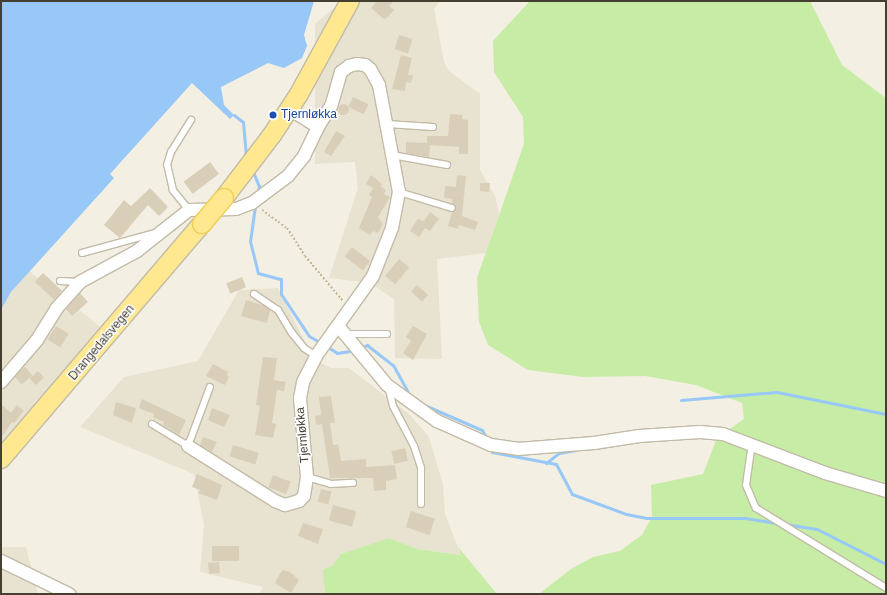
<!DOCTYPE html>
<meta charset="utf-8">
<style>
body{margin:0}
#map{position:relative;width:887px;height:595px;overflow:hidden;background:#f3efe2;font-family:Arial,sans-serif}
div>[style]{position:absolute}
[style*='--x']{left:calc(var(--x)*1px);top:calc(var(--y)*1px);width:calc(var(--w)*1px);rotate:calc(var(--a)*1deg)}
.residential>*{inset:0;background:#e8e2d0}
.green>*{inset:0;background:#c7eca6}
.water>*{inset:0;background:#97c8f8}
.stream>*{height:3px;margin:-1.5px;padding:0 1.5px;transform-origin:1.5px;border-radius:1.5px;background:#97c8f8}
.building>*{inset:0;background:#d9cfb9;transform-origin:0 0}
.round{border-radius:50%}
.path>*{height:2px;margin-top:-1px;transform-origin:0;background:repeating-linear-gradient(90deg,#c3b694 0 2px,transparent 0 4px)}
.roads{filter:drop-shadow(1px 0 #c2bba7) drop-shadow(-1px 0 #c2bba7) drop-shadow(0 1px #c2bba7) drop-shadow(0 -1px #c2bba7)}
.lane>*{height:6px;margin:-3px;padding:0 3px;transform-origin:3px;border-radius:3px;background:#fff}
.street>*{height:12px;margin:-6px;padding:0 6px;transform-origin:6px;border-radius:6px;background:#fff}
.primary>*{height:18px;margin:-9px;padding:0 9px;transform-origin:9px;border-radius:9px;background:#ffe88f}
.bridges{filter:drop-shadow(1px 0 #f0ce54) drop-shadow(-1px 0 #f0ce54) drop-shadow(0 1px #f0ce54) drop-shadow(0 -1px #f0ce54)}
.primary-bridge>*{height:18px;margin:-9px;padding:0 9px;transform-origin:9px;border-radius:9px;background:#ffe88f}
.dots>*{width:11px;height:11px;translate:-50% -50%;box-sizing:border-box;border:2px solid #fff;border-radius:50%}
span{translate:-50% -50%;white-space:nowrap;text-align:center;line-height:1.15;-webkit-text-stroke:3px #fff;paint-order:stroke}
.transit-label{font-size:12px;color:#164399}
.left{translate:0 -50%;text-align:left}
.street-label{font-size:12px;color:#453f32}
.frame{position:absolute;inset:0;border:2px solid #453f32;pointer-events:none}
</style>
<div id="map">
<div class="residential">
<div style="clip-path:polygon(342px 1px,440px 1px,434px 9px,444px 62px,449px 71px,480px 94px,480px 170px,495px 196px,499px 214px,486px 253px,437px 259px,442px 359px,395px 358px,394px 299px,370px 283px,329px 278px,358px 188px,355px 162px,315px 164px,315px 24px)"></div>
<div style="clip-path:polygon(29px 271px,111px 335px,1px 459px,1px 310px,11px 292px)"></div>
<div style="clip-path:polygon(278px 288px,314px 360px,331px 368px,349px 368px,409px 414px,429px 437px,443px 485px,445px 514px,461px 555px,417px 549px,389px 538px,341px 554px,332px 566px,324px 587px,325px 594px,259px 594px,263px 587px,200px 572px,204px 525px,194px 474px,80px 427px,124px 377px,198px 361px,239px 290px)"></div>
<div style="clip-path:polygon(1px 547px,26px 547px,38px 594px,1px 594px)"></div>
</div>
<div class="green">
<div style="clip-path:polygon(530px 1px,810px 1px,842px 65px,886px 98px,886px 594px,539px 594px,571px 569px,593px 557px,620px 551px,642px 535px,652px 517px,651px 485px,703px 474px,717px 438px,744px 419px,742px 403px,696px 385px,645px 376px,583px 377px,528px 370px,488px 345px,479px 322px,477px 278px,524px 144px,523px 117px,494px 72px,493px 41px)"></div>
<div style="clip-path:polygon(389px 538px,417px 549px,461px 555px,458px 547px,497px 594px,325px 594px,323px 570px,332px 566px,341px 554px)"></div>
</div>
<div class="water">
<div style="clip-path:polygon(1px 1px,314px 1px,304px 35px,307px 46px,302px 58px,284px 68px,268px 63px,221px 87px,224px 105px,234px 115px,230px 119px,192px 83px,110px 174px,114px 178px,11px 292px,1px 310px)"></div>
</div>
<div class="stream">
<div style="--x:234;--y:115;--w:11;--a:38"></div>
<div style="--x:243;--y:122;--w:35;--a:85"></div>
<div style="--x:253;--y:172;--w:15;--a:67"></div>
<div style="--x:259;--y:186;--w:9;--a:103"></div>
<div style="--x:255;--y:206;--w:35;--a:98"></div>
<div style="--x:250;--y:241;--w:33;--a:76"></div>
<div style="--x:258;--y:273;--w:24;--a:15"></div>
<div style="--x:281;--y:279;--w:15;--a:90"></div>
<div style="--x:281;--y:294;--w:50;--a:56.3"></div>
<div style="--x:309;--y:336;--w:14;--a:30"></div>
<div style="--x:326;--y:346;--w:13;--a:32"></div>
<div style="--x:337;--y:353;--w:18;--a:-9"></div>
<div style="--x:361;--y:348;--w:7;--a:-27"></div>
<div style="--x:367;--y:345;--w:33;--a:38"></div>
<div style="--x:393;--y:365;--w:37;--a:61"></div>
<div style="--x:681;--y:400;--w:96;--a:-4.8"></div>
<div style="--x:777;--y:392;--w:111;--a:11.4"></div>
<div style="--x:422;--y:404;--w:65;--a:23.4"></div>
<div style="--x:482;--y:430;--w:9;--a:63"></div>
<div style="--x:491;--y:448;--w:4;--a:76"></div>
<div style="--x:492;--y:452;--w:65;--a:10.6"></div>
<div style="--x:556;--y:464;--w:34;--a:62"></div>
<div style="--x:572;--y:494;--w:58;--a:20.3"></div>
<div style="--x:626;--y:514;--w:21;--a:11"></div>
<div style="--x:647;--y:518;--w:98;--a:0"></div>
<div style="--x:745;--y:518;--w:32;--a:9"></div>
<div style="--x:546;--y:463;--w:16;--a:-38"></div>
<div style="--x:559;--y:453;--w:17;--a:-10"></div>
<div style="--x:785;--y:524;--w:32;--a:9"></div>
<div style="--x:817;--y:529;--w:77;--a:26.9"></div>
</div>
<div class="building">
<div style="clip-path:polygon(377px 1px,394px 1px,389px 6px,394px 10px,388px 17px,384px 19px,371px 8px)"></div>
<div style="left:399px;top:35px;width:14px;height:15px;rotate:17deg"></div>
<div style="clip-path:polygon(401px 55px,412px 58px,408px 75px,413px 75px,411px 83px,406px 82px,405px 91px,392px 89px)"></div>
<div style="left:353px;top:97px;width:17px;height:11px;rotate:25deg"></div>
<div class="round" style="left:337.5px;top:103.5px;width:11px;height:11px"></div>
<div style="clip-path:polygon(450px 114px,463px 115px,462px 119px,468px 120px,468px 154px,459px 154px,459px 147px,430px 145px,429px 157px,406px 153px,406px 142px,427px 143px,427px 136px,448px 136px)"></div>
<div style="clip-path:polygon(336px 131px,345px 136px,331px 156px,324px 152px)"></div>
<div style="left:210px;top:162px;width:15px;height:33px;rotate:53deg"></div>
<div style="clip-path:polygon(371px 175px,382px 184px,380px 186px,386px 190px,384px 194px,390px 197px,378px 217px,383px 224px,378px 233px,373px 231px,370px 235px,359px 228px,372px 197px,369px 195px,373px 188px,366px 184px)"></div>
<div style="clip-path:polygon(457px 175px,466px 176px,462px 216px,478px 222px,475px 230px,459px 225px,458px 229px,448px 226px,452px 212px,456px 207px,452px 203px,453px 199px,444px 198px,445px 186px,456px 187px)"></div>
<div style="clip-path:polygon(480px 183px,490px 183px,489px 192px,480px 191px)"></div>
<div style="clip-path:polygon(150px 188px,168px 207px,159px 216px,148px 205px,120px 238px,104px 225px,124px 200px,131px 206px)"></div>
<div style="clip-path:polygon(430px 212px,439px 219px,430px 231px,425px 228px,419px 237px,410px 231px,418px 219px,424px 221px)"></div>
<div style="left:352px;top:247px;width:23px;height:12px;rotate:38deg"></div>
<div style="left:399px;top:259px;width:13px;height:22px;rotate:39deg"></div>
<div style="left:43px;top:273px;width:26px;height:12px;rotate:43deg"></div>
<div style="left:242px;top:277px;width:11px;height:17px;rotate:68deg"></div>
<div style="left:417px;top:285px;width:15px;height:9px;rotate:42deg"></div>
<div style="clip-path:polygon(80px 293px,88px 302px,72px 316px,66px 309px)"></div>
<div style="clip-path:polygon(246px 300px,262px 305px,270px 310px,267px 323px,241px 316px)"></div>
<div style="left:56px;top:326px;width:15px;height:16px;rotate:32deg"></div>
<div style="clip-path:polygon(413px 326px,427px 334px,413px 360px,403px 353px,411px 341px,406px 337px)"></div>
<div style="clip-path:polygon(263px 357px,277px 358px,274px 380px,286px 382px,284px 391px,277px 390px,272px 423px,276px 424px,273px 438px,255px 435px,260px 406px,256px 405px)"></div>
<div style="clip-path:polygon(213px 364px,228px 372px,227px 375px,229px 377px,225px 385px,206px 376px)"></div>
<div style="left:25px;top:367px;width:11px;height:14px;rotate:49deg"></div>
<div style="left:38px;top:371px;width:9px;height:11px;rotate:49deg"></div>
<div style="clip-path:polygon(331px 396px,335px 423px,330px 423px,333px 445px,338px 444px,341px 461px,366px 459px,366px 467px,395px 465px,397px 479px,386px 481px,386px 490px,374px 491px,373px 478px,330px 478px,322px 424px,316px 425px,315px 416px,321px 415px,319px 397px)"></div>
<div style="clip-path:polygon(142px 399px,186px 420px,179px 435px,163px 425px,164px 422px,153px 417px,154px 414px,139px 408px)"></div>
<div style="clip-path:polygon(116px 402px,136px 408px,132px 423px,113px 415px)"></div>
<div style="clip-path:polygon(1px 404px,11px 413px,17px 405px,24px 411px,14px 423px,12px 422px,1px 438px)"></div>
<div style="clip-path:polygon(212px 408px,230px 415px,224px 427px,208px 420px)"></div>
<div style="clip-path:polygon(203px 437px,217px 442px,212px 452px,200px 445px)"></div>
<div style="left:233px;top:445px;width:27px;height:12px;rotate:17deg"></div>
<div style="left:405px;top:448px;width:13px;height:14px;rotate:77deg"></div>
<div style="clip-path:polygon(197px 474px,222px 485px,217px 500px,198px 493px,200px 490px,192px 487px)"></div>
<div style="left:273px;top:475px;width:19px;height:13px;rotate:21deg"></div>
<div style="left:321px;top:489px;width:11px;height:13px;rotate:15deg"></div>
<div style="left:333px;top:505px;width:24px;height:16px;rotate:15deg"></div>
<div style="left:411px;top:511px;width:25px;height:17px;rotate:18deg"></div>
<div style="clip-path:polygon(303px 523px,323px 529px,318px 544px,298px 536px)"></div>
<div style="left:239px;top:546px;width:15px;height:27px;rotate:90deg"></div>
<div style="left:219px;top:562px;width:11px;height:11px;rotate:85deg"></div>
<div style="clip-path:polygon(282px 570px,290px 572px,299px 580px,291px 593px,275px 583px)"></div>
</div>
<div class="path">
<div style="--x:262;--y:210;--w:31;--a:36"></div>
<div style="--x:287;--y:228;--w:33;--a:57"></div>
<div style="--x:305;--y:256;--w:59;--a:49.8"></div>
</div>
<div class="roads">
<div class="lane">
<div style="--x:387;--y:124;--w:46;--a:3.7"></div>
<div style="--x:392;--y:155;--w:56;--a:10.3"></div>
<div style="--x:399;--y:192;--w:55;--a:16.8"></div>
<div style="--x:189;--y:210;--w:26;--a:-129"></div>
<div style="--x:173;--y:190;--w:26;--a:-103"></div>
<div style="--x:167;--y:165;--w:14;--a:-73"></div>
<div style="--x:171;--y:152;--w:38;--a:-58"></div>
<div style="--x:82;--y:253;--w:79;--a:-15.4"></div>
<div style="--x:60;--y:281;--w:20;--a:3"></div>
<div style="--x:254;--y:294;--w:29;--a:34"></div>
<div style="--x:278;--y:310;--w:27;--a:59"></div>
<div style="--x:292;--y:333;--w:19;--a:51"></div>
<div style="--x:304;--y:348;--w:14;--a:34"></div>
<div style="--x:346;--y:334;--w:41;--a:0"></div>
<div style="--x:388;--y:386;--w:21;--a:76"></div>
<div style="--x:393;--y:406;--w:45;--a:62.3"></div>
<div style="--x:414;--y:446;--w:23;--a:72"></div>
<div style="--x:421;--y:468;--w:36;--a:90"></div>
<div style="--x:152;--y:424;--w:42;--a:31.4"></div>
<div style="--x:188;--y:446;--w:63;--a:-69.6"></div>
<div style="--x:752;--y:443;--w:42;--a:98.1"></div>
<div style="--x:746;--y:485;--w:25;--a:67"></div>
<div style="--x:756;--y:508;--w:153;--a:31.6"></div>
<div style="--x:307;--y:477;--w:25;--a:16"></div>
<div style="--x:331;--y:484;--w:22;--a:-3"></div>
</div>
<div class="street">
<div style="--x:339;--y:327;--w:75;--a:50.4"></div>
<div style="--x:387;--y:385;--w:62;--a:35.8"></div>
<div style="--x:437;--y:421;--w:59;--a:24"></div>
<div style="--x:491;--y:445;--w:27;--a:8"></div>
<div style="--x:518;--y:449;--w:76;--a:-4.5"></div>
<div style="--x:594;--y:443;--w:46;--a:-8.8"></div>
<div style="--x:639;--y:436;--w:61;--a:-3.8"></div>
<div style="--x:700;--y:432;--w:23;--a:5"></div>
<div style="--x:723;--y:434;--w:109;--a:20.9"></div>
<div style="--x:825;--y:473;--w:64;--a:16.4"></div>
<div style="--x:1;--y:382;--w:55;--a:-49.4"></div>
<div style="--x:37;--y:340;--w:36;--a:-58"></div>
<div style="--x:56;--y:309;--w:36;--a:-48"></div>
<div style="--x:80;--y:282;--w:65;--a:-28.5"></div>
<div style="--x:137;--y:251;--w:66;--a:-38.3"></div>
<div style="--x:189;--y:210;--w:47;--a:-1.2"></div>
<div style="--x:236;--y:209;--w:17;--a:-21"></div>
<div style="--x:252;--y:203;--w:45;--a:-36.9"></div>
<div style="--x:288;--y:176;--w:26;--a:-51"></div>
<div style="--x:304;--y:156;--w:32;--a:-64"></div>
<div style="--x:318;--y:127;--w:34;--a:-148"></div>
<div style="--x:188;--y:446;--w:103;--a:32.3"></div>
<div style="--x:275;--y:501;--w:11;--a:22"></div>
<div style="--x:285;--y:505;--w:15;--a:-16"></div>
<div style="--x:299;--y:501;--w:7;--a:-45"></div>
<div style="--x:304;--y:496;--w:19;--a:-81"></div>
<div style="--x:307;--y:477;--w:79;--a:-95.1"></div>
<div style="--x:300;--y:398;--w:16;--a:-79"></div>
<div style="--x:303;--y:382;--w:29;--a:-63"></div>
<div style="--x:316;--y:356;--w:98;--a:-54.5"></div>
<div style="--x:373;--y:276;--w:52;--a:-68.4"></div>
<div style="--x:392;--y:228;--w:37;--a:-79"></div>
<div style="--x:399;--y:192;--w:109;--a:-100.6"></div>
<div style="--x:379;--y:85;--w:18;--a:-119"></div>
<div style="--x:370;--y:69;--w:6;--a:-141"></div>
<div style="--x:365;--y:65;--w:8;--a:-173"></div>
<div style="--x:357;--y:64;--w:8;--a:166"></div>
<div style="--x:349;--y:66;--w:10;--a:143"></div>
<div style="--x:341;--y:72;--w:35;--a:106"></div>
<div style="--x:331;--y:106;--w:25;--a:122"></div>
<div style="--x:1;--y:561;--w:76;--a:25.9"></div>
</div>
<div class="primary">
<div style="--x:224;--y:198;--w:79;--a:-52.7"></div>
<div style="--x:272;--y:135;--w:49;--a:-56.6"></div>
<div style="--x:299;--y:94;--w:106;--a:-61.3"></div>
<div style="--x:1;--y:459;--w:309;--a:-49.5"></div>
</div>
</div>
<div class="bridges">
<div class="primary-bridge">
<div style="--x:202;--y:224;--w:34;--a:-50"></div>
</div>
</div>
<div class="dots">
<div style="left:273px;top:115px;background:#1a4fb4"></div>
</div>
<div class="transit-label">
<span class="left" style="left:281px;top:115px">Tjernløkka</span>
</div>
<div class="street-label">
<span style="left:102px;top:343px;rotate:-50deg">Drangedalsvegen</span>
<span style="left:303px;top:435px;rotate:-95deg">Tjernløkka</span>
</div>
<div class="frame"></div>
</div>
